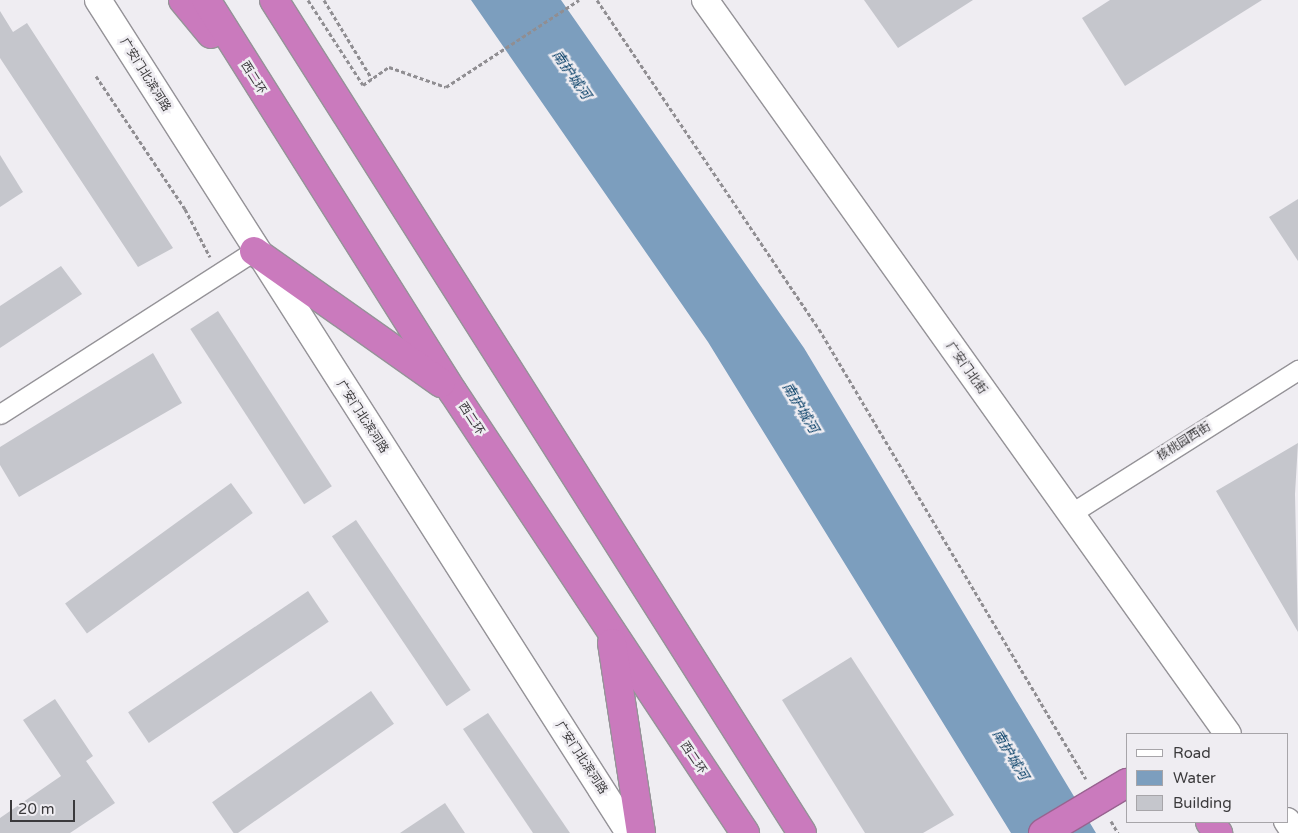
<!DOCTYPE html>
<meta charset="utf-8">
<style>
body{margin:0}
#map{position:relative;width:1298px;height:833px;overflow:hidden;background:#efedf2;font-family:"Varela Round","Noto Sans SC",sans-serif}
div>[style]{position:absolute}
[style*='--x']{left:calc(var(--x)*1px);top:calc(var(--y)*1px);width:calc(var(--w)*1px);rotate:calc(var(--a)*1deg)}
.water>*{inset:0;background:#7c9ebe}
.building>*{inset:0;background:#c5c6cc;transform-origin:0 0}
.path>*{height:3px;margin-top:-1.5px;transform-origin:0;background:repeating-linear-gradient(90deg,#908e92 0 4px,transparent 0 6.5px)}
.roads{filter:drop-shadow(1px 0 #959398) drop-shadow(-1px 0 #959398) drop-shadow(0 1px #959398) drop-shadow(0 -1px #959398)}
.street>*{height:19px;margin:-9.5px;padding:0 9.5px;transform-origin:9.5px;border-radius:9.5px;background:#fff}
.secondary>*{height:26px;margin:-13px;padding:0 13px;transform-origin:13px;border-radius:13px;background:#fff}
.highway>*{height:28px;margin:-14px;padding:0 14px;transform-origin:14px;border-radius:14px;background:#ca7abd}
.bridges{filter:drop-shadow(1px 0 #986490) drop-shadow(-1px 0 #986490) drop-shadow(0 1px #986490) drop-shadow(0 -1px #986490)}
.highway-bridge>*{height:28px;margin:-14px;padding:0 14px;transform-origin:14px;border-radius:14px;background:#ca7abd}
span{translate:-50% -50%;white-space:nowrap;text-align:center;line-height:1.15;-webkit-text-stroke:5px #efedf2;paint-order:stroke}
.street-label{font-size:12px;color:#3b3a3c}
.water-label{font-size:14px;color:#003a63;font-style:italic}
.legend{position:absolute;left:1126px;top:733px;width:162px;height:90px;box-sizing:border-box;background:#efedf2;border:1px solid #a7a5a9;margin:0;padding:6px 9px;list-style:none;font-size:15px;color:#3b3a3c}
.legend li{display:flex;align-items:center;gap:10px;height:25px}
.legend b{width:25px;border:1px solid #a7a5a9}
.scale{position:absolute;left:10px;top:800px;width:65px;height:22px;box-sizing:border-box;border:2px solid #3b3a3c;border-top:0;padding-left:6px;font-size:15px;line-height:18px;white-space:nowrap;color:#3b3a3c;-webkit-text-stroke:4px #efedf2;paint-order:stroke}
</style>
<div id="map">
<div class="water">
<div style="clip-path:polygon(471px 0,561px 0,804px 348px,1096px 833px,1011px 833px,708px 342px)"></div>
</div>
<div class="building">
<div style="clip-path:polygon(864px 0,973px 0,898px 48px)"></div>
<div style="clip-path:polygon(1110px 0,1262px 0,1125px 86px,1082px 18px)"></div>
<div style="clip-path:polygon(0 11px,13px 32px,27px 23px,173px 248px,138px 267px,0 58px)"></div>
<div style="clip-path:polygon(0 155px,23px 192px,0 207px)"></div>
<div style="clip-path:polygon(1298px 199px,1298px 261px,1269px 217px)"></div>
<div style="clip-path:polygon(61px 266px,82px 294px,0 348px,0 306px)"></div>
<div style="left:218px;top:311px;width:209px;height:33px;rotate:57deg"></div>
<div style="clip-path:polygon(153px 353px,182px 403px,19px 497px,0 465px,0 447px)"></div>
<div style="clip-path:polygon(1298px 443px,1295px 494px,1298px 632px,1216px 491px)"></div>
<div style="left:231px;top:483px;width:37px;height:205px;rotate:54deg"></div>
<div style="left:356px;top:520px;width:205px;height:29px;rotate:56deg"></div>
<div style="left:308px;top:591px;width:37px;height:217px;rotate:56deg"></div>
<div style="clip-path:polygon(851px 657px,954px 815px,923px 833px,865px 833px,782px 700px)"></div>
<div style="left:371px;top:691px;width:40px;height:194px;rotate:55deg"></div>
<div style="clip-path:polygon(55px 699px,93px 756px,86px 761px,115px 803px,70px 833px,0 833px,0 818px,61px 776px,23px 720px)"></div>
<div style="clip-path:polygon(488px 713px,570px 833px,533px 833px,463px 729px)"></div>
<div style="clip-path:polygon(445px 803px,465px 833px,400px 833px)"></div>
</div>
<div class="path">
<div style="--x:308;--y:0;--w:101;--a:57.1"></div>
<div style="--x:363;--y:85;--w:32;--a:-35"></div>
<div style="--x:389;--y:67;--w:60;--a:19.3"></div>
<div style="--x:446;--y:87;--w:159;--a:-33.2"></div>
<div style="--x:324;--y:0;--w:92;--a:58.7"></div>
<div style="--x:597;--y:0;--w:397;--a:56"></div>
<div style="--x:819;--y:329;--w:523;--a:59.32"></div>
<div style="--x:96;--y:76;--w:160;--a:56.2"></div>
<div style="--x:185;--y:209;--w:54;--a:62.5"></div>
<div style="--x:1111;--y:821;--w:14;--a:60"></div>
</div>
<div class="roads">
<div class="street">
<div style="--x:0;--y:414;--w:302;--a:-32.7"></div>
<div style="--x:1070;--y:514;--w:270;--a:-32.3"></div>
</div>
<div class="secondary">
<div style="--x:98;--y:0;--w:988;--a:57.48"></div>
<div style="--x:705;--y:0;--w:901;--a:54.53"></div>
<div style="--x:1287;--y:821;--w:14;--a:56"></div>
</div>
<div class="highway">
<div style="--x:183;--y:0;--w:44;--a:50.5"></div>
<div style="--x:206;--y:0;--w:463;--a:57.8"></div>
<div style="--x:453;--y:392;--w:529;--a:56.49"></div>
<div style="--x:274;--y:0;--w:986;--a:57.63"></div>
<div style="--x:254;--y:251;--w:229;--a:35.2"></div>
<div style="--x:612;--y:643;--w:192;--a:81.3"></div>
<div style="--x:1210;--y:822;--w:14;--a:54"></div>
</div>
</div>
<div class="bridges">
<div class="highway-bridge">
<div style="--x:1043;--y:833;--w:98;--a:-30.8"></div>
</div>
</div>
<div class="street-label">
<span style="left:145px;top:75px;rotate:58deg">广安门北滨河路</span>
<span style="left:253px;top:78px;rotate:58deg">西二环</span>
<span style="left:966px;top:368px;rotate:55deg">广安门北街</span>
<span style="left:362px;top:417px;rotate:57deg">广安门北滨河路</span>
<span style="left:471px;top:419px;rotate:57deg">西二环</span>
<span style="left:1184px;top:442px;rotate:-32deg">核桃园西街</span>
<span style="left:581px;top:758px;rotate:57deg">广安门北滨河路</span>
<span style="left:693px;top:758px;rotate:56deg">西二环</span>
</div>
<div class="water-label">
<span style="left:571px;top:75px;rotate:55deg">南护城河</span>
<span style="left:800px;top:408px;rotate:59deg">南护城河</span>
<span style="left:1010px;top:755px;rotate:59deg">南护城河</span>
</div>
<ul class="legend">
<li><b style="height:6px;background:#fff"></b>Road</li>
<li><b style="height:14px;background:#7c9ebe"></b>Water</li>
<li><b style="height:14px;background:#c5c6cc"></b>Building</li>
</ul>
<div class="scale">20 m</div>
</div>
